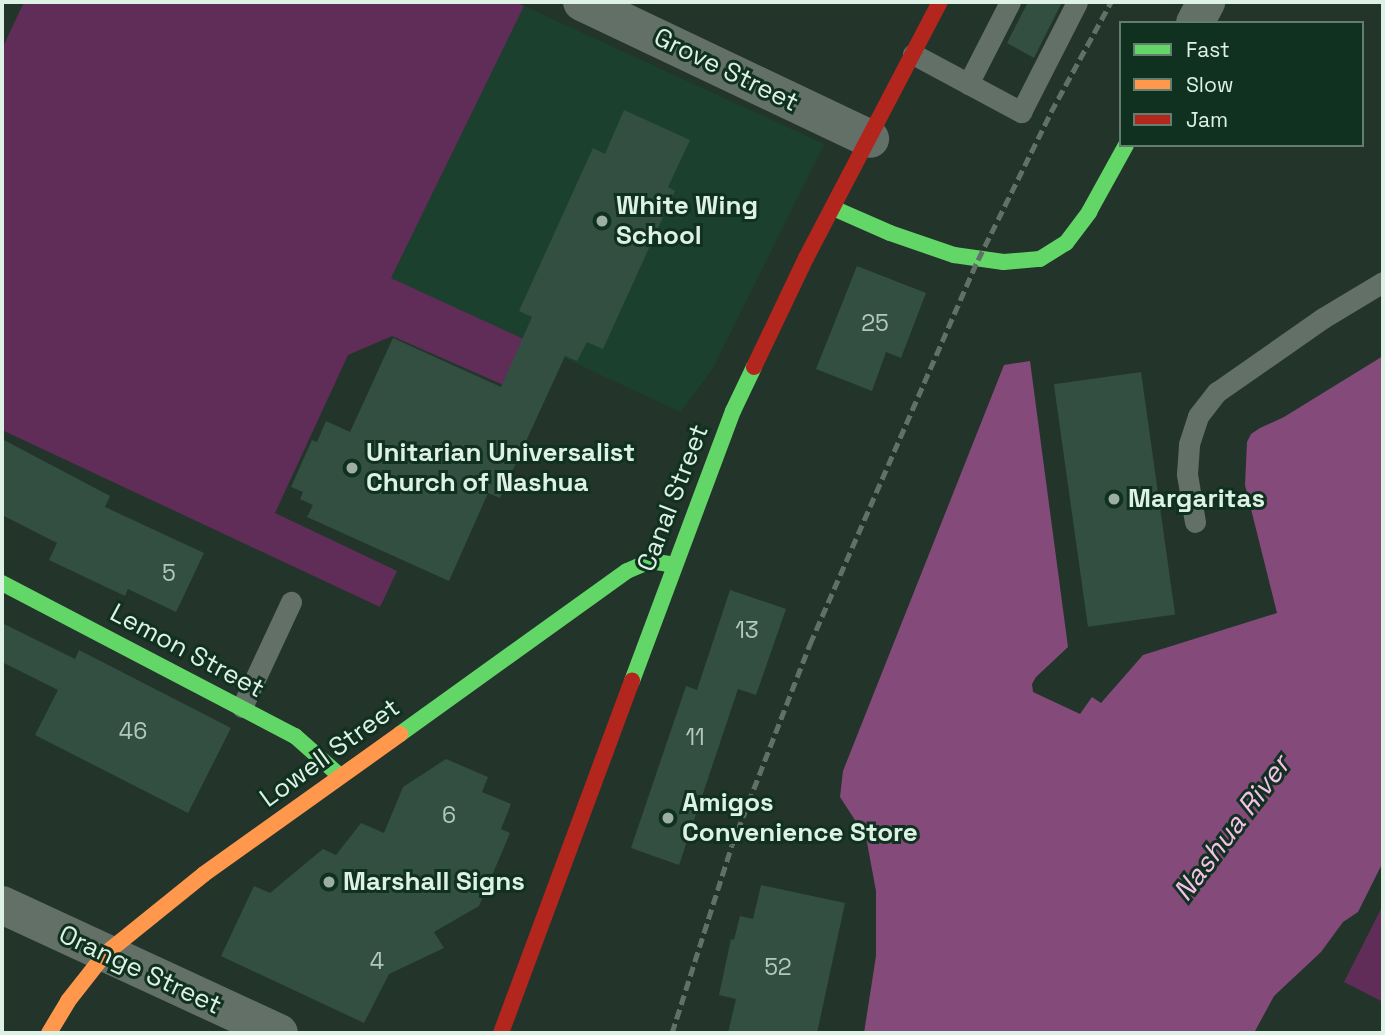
<!DOCTYPE html>
<style>
body{margin:0}
#map{position:relative;width:1385px;height:1035px;overflow:hidden;background:#23342b;font-family:"Space Grotesk",sans-serif}
div>[style]{position:absolute}
[style*='--x']{left:calc(var(--x)*1px);top:calc(var(--y)*1px);width:calc(var(--w)*1px);rotate:calc(var(--a)*1deg)}
.built>*{inset:0;background:#1b412e}
.green>*{inset:0;background:#602d59}
.water>*{inset:0;background:#844b7a}
.building>*{inset:0;background:#324f42;transform-origin:0 0}
.lane>*{height:21px;margin:-10.5px;padding:0 10.5px;transform-origin:10.5px;border-radius:10.5px;background:#627067}
.street>*{height:38px;margin:-19px;padding:0 19px;transform-origin:19px;border-radius:19px;background:#627067}
.fast>*{height:16px;margin:-8px;padding:0 8px;transform-origin:8px;border-radius:8px;background:#63d668}
.slow>*{height:16px;margin:-8px;padding:0 8px;transform-origin:8px;border-radius:8px;background:#ff974d}
.jam>*{height:16px;margin:-8px;padding:0 8px;transform-origin:8px;border-radius:8px;background:#b3261e}
.rail>*{height:5px;margin-top:-2.5px;transform-origin:0;background:repeating-linear-gradient(90deg,#637068 0 10px,transparent 0 15px)}
.dots>*{width:19px;height:19px;translate:-50% -50%;box-sizing:border-box;border:4px solid #113120;border-radius:50%}
span{translate:-50% -50%;white-space:nowrap;text-align:center;line-height:1.15;-webkit-text-stroke:6px #113120;paint-order:stroke}
.number-label{font-size:23px;color:#b3c8bc}
.number-label span{-webkit-text-stroke-width:0}
.street-label{font-size:26px;color:#def1e5}
.poi-label{font-size:26px;color:#def1e5;font-weight:700}
.left{translate:0 -50%;text-align:left}
.water-label{font-size:28px;color:#f6beea;font-style:italic}
.frame{position:absolute;inset:0;border:4px solid #def1e5;pointer-events:none}
.legend{position:absolute;left:1119px;top:21px;width:245px;height:126px;box-sizing:border-box;background:#113120;border:2px solid #637e6f;margin:0;padding:9px 12px;list-style:none;font-size:21px;color:#def1e5}
.legend li{display:flex;align-items:center;gap:14px;height:35px}
.legend b{width:35px;border:2px solid #637e6f}
</style>
<div id="map">
<div class="built">
<div style="clip-path:polygon(524px 6px,824px 144px,714px 366px,681px 412px,391px 278px)"></div>
</div>
<div class="green">
<div style="clip-path:polygon(24px 2px,515px 2px,524px 6px,391px 278px,530px 342px,508px 387px,392px 336px,348px 355px,275px 513px,397px 571px,380px 607px,2px 430px,2px 49px)"></div>
<div style="clip-path:polygon(1383px 905px,1383px 1002px,1344px 982px)"></div>
</div>
<div class="water">
<div style="clip-path:polygon(1383px 356px,1383px 862px,1358px 912px,1343px 922px,1321px 952px,1274px 996px,1254px 1033px,864px 1033px,876px 956px,876px 891px,866px 837px,840px 797px,843px 771px,1004px 365px,1030px 361px,1068px 647px,1036px 677px,1032px 684px,1033px 692px,1080px 714px,1092px 697px,1101px 703px,1143px 655px,1277px 613px,1245px 485px,1247px 442px,1251px 434px,1260px 428px,1284px 417px)"></div>
</div>
<div class="building">
<div style="clip-path:polygon(1028px 2px,1062px 2px,1034px 58px,1007px 43px)"></div>
<div style="clip-path:polygon(624px 110px,690px 140px,668px 187px,675px 191px,603px 349px,587px 342px,577px 361px,565px 356px,500px 498px,488px 493px,449px 581px,307px 517px,313px 505px,300px 499px,303px 492px,291px 487px,312px 440px,317px 442px,326px 421px,350px 432px,393px 338px,501px 387px,532px 317px,519px 311px,593px 148px,605px 154px)"></div>
<div style="clip-path:polygon(857px 266px,926px 293px,901px 358px,886px 352px,872px 391px,816px 369px)"></div>
<div style="left:1141px;top:372px;width:245px;height:88px;rotate:82deg"></div>
<div style="clip-path:polygon(2px 439px,110px 496px,105px 507px,204px 553px,176px 612px,128px 589px,125px 596px,49px 560px,57px 543px,2px 515px)"></div>
<div style="clip-path:polygon(730px 590px,786px 609px,756px 695px,738px 689px,679px 865px,631px 848px,686px 686px,697px 690px)"></div>
<div style="clip-path:polygon(2px 623px,75px 659px,79px 650px,231px 728px,188px 813px,35px 735px,58px 690px,2px 662px)"></div>
<div style="clip-path:polygon(446px 759px,488px 777px,482px 792px,511px 804px,501px 829px,510px 833px,479px 906px,434px 932px,444px 948px,389px 974px,364px 1023px,221px 956px,254px 886px,270px 893px,323px 849px,336px 855px,361px 823px,384px 833px,403px 787px)"></div>
<div style="clip-path:polygon(761px 885px,845px 903px,817px 1033px,728px 1033px,736px 999px,719px 995px,731px 939px,734px 940px,740px 916px,753px 919px)"></div>
</div>
<div class="lane">
<div style="--x:913;--y:54;--w:123;--a:28.2"></div>
<div style="--x:1021;--y:112;--w:123;--a:-63"></div>
<div style="--x:968;--y:84;--w:92;--a:-62.9"></div>
<div style="--x:1195;--y:522;--w:49;--a:-99.5"></div>
<div style="--x:1187;--y:474;--w:30;--a:-86"></div>
<div style="--x:1189;--y:444;--w:29;--a:-72"></div>
<div style="--x:1198;--y:416;--w:31;--a:-52"></div>
<div style="--x:1217;--y:392;--w:129;--a:-34.9"></div>
<div style="--x:1323;--y:318;--w:70;--a:-31"></div>
<div style="--x:242;--y:707;--w:116;--a:-65"></div>
</div>
<div class="street">
<div style="--x:582;--y:2;--w:319;--a:25.4"></div>
<div style="--x:1195;--y:23;--w:24;--a:-62"></div>
<div style="--x:2;--y:905;--w:305;--a:24.8"></div>
</div>
<div class="fast">
<div style="--x:833;--y:208;--w:62;--a:23.7"></div>
<div style="--x:890;--y:233;--w:68;--a:19"></div>
<div style="--x:954;--y:255;--w:50;--a:8"></div>
<div style="--x:1004;--y:262;--w:36;--a:-5"></div>
<div style="--x:1040;--y:259;--w:31;--a:-32"></div>
<div style="--x:1066;--y:243;--w:39;--a:-53"></div>
<div style="--x:1089;--y:212;--w:77;--a:-61.1"></div>
<div style="--x:2;--y:583;--w:331;--a:27.6"></div>
<div style="--x:295;--y:736;--w:60;--a:41.6"></div>
<div style="--x:632;--y:681;--w:288;--a:-69.5"></div>
<div style="--x:733;--y:411;--w:49;--a:-64.5"></div>
<div style="--x:400;--y:734;--w:279;--a:-35.7"></div>
<div style="--x:627;--y:571;--w:25;--a:-23"></div>
<div style="--x:650;--y:561;--w:24;--a:9"></div>
</div>
<div class="slow">
<div style="--x:49;--y:1033;--w:37;--a:-59"></div>
<div style="--x:68;--y:1001;--w:60;--a:-51.8"></div>
<div style="--x:105;--y:954;--w:127;--a:-38.9"></div>
<div style="--x:204;--y:874;--w:241;--a:-35.5"></div>
</div>
<div class="jam">
<div style="--x:754;--y:367;--w:121;--a:-64.5"></div>
<div style="--x:806;--y:258;--w:289;--a:-62.4"></div>
<div style="--x:501;--y:1033;--w:376;--a:-69.6"></div>
</div>
<div class="rail">
<div style="--x:672;--y:1033;--w:197;--a:-72.3"></div>
<div style="--x:732;--y:845;--w:216;--a:-68.8"></div>
<div style="--x:810;--y:644;--w:419;--a:-66.4"></div>
<div style="--x:978;--y:260;--w:165;--a:-63.7"></div>
<div style="--x:1051;--y:112;--w:125;--a:-61.4"></div>
</div>
<div class="dots">
<div style="left:602px;top:221px;background:#9dafa4"></div>
<div style="left:352px;top:468px;background:#9dafa4"></div>
<div style="left:1114px;top:499px;background:#9dafa4"></div>
<div style="left:668px;top:818px;background:#9dafa4"></div>
<div style="left:329px;top:882px;background:#9dafa4"></div>
</div>
<div class="number-label">
<span style="left:875px;top:323px">25</span>
<span style="left:169px;top:573px">5</span>
<span style="left:747px;top:630px">13</span>
<span style="left:133px;top:731px">46</span>
<span style="left:695px;top:737px">11</span>
<span style="left:449px;top:815px">6</span>
<span style="left:377px;top:961px">4</span>
<span style="left:778px;top:967px">52</span>
</div>
<div class="street-label">
<span style="left:726px;top:70px;rotate:26deg">Grove Street</span>
<span style="left:673px;top:498px;rotate:-69deg">Canal Street</span>
<span style="left:187px;top:651px;rotate:28deg">Lemon Street</span>
<span style="left:330px;top:753px;rotate:-36deg">Lowell Street</span>
<span style="left:140px;top:970px;rotate:25deg">Orange Street</span>
</div>
<div class="poi-label">
<span class="left" style="left:616px;top:221px">White Wing<br>School</span>
<span class="left" style="left:366px;top:468px">Unitarian Universalist<br>Church of Nashua</span>
<span class="left" style="left:1128px;top:499px">Margaritas</span>
<span class="left" style="left:682px;top:818px">Amigos<br>Convenience Store</span>
<span class="left" style="left:343px;top:882px">Marshall Signs</span>
</div>
<div class="water-label">
<span style="left:1231px;top:828px;rotate:-53deg">Nashua River</span>
</div>
<div class="frame"></div>
<ul class="legend">
<li><b style="height:9px;background:#63d668"></b>Fast</li>
<li><b style="height:9px;background:#ff974d"></b>Slow</li>
<li><b style="height:9px;background:#b3261e"></b>Jam</li>
</ul>
</div>
